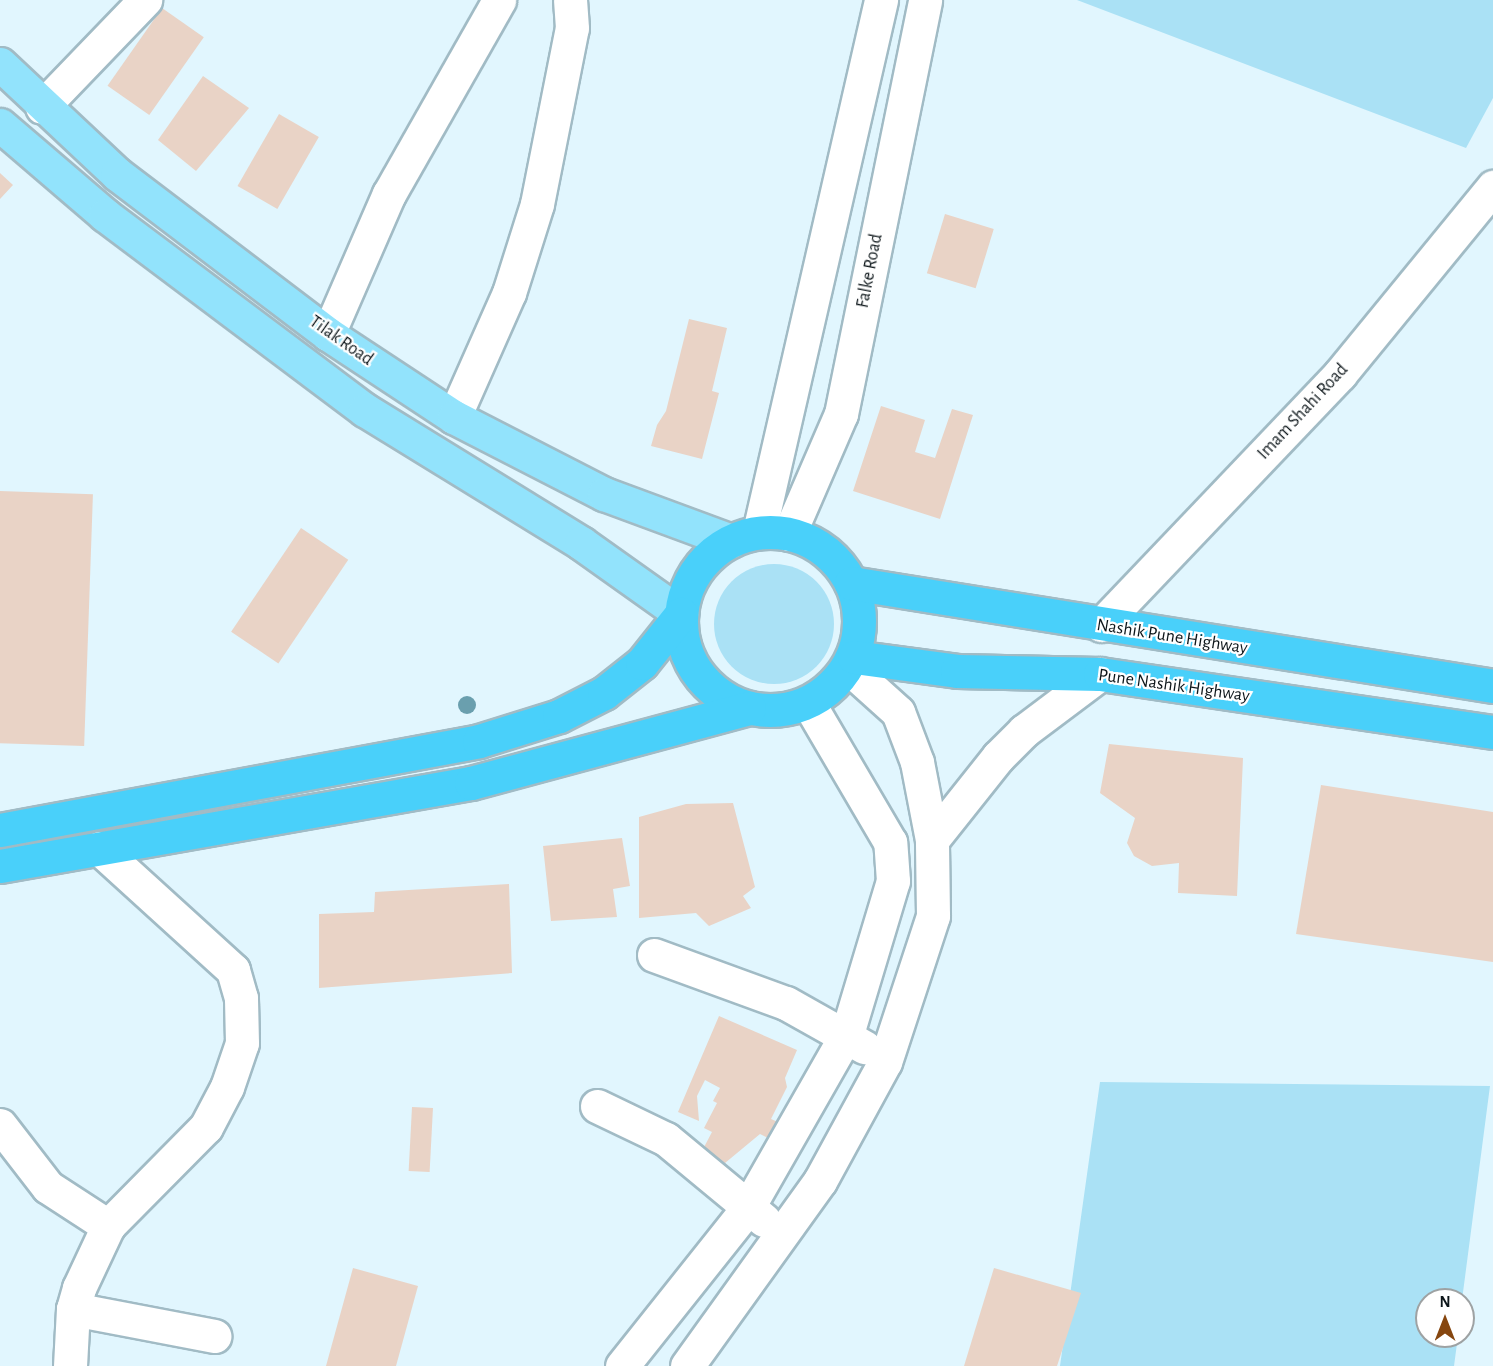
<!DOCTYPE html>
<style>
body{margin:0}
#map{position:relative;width:1493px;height:1366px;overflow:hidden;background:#e1f6fe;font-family:"Alegreya Sans",sans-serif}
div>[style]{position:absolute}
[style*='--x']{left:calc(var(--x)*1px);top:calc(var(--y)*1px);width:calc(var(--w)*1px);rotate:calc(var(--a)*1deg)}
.green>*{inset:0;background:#aae1f5}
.round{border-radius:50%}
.building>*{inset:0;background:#e9d3c6;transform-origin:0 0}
.roads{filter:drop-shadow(2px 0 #a1bbc5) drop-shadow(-2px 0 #a1bbc5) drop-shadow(0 2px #a1bbc5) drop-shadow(0 -2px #a1bbc5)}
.minor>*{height:33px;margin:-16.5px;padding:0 16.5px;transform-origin:16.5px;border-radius:16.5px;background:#fff}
.major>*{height:33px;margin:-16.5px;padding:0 16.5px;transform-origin:16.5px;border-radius:16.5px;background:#92e3fc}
.highway>*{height:33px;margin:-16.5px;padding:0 16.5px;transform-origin:16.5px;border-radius:16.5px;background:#49d0fa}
.highway>.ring{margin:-16.5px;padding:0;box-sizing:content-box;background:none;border:33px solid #49d0fa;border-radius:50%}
.trees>*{width:18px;height:18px;margin:-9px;border-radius:50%;background:#6a9fae}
span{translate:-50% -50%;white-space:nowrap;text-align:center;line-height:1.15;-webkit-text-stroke:4.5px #fff;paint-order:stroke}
.street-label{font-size:18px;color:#0d161a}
.north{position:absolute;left:1415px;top:1288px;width:60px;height:60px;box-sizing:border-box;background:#fff;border:2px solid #9ea2a3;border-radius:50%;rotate:0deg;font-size:16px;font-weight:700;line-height:24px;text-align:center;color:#0d161a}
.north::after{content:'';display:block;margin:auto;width:21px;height:27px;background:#86460f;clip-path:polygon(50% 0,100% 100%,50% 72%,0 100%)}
</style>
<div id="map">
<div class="green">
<div style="clip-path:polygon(1077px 0,1493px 0,1493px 98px,1466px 148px)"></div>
<div class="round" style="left:714px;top:564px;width:120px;height:120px"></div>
<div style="clip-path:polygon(1100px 1082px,1490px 1086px,1462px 1300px,1427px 1300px,1427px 1336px,1458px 1336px,1454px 1366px,1060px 1366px)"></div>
</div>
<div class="building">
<div style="left:162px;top:8px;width:51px;height:95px;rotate:35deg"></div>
<div style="clip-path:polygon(203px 76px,249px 108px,196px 171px,158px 140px)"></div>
<div style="left:279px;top:114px;width:46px;height:83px;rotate:30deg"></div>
<div style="clip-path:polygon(0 173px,13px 185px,0 199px)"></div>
<div style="left:945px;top:214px;width:51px;height:62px;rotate:17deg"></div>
<div style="clip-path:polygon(689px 319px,727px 328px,712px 391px,719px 393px,702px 459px,651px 446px,657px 425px,666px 411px)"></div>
<div style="clip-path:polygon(881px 406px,925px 420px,915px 452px,935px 458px,952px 409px,973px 415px,940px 519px,853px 491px)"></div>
<div style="left:0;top:491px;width:93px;height:252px;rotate:2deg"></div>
<div style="left:301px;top:528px;width:57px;height:125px;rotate:34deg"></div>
<div style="clip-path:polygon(1109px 744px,1243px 758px,1237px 896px,1178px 893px,1179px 863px,1152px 866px,1134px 856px,1127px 843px,1135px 818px,1100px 793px)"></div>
<div style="clip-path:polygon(1321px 785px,1493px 812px,1493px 962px,1296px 934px)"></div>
<div style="clip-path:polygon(733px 803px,755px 887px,743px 896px,751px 908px,709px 926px,696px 913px,639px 918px,639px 817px,686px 804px)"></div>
<div style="clip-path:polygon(622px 838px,630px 886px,613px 889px,617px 917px,551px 921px,543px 846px)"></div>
<div style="clip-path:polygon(509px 884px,512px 973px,319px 988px,319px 914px,374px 912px,375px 892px)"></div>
<div style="clip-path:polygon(719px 1016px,797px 1050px,785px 1078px,787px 1087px,771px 1119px,778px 1122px,770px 1139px,760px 1134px,725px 1163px,702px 1151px,712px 1132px,704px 1128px,717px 1103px,713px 1101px,720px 1088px,705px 1080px,697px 1096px,699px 1121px,678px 1112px)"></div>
<div style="left:412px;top:1107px;width:21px;height:64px;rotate:3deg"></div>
<div style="clip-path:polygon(353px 1268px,418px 1286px,396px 1366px,326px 1366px)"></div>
<div style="clip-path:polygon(994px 1268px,1081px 1293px,1057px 1366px,964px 1366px)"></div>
</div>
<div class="roads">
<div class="minor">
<div style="--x:42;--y:107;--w:149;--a:-46.1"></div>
<div style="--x:328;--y:334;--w:153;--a:-66.5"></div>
<div style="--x:389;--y:194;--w:223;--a:-60.4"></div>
<div style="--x:454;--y:417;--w:136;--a:-66.1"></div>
<div style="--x:509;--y:293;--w:93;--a:-72.5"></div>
<div style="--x:537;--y:204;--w:179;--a:-78.8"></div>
<div style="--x:572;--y:28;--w:28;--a:-94"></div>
<div style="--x:759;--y:532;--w:546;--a:-77.08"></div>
<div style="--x:789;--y:534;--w:131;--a:-66.6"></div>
<div style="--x:841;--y:414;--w:422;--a:-78.5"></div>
<div style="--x:1101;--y:625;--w:347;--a:-46.4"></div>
<div style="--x:1340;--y:374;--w:242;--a:-50.7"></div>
<div style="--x:932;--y:840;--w:106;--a:-51.5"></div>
<div style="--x:998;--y:757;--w:37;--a:-45"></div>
<div style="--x:1024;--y:731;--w:95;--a:-36.9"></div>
<div style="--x:654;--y:955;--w:140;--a:20"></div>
<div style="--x:786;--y:1003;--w:90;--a:29.4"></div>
<div style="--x:597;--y:1106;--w:76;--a:25.6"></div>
<div style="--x:666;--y:1139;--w:127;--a:39.6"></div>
<div style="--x:0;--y:1125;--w:78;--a:52.3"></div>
<div style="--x:48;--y:1187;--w:72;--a:33"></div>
<div style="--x:73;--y:1309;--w:144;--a:10.8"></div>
<div style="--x:70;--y:1366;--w:57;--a:-87"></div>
<div style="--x:73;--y:1309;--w:22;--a:-74"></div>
<div style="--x:79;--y:1288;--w:68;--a:-64.9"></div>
<div style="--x:108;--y:1226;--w:139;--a:-45.3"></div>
<div style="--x:206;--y:1127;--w:45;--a:-62.3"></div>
<div style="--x:227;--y:1087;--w:46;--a:-71.2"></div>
<div style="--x:242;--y:1043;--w:45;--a:-91.3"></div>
<div style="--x:241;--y:998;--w:29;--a:-106"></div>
<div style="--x:233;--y:970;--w:181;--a:-137.7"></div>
<div style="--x:622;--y:1366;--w:201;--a:-51.5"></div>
<div style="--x:747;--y:1209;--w:202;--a:-60.3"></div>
<div style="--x:847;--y:1034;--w:160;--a:-73.3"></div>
<div style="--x:893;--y:881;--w:39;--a:-94"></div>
<div style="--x:890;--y:842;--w:162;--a:-120.4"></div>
<div style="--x:687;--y:1366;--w:228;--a:-54.3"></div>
<div style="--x:820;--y:1181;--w:136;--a:-61.4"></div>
<div style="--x:885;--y:1062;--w:154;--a:-71.8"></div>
<div style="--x:933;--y:916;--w:76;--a:-90.8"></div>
<div style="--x:932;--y:840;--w:79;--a:-100.9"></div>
<div style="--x:917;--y:762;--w:53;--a:-110.8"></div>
<div style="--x:898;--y:712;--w:67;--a:-138"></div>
</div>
<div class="major">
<div style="--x:0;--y:64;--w:161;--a:43.2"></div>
<div style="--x:117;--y:174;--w:265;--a:37.2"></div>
<div style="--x:328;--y:334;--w:151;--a:33.4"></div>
<div style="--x:454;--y:417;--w:169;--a:27.2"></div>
<div style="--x:604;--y:494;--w:135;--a:20.3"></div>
<div style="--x:0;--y:125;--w:138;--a:40.6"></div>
<div style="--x:105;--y:215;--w:325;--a:36.9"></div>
<div style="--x:365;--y:410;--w:254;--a:31.6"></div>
<div style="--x:581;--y:543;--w:123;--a:35.4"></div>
</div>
<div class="highway">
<div class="ring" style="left:681px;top:532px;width:145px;height:145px"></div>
<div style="--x:851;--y:583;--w:650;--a:9.11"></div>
<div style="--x:854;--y:657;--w:104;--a:7.7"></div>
<div style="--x:957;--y:671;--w:143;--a:1.2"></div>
<div style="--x:1100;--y:674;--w:397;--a:8.4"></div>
<div style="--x:0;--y:830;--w:487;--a:-10.5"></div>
<div style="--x:479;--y:741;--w:84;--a:-17.4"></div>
<div style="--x:559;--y:716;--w:51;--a:-27.1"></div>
<div style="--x:604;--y:693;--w:48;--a:-38.3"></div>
<div style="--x:642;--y:663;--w:63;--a:-51.5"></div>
<div style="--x:0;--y:866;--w:478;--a:-10"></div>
<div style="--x:471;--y:783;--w:288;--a:-15.1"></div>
</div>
</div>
<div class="trees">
<div style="left:467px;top:705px"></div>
</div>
<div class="street-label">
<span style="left:870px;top:271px;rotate:-79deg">Falke Road</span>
<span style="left:341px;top:341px;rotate:35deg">Tilak Road</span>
<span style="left:1303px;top:412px;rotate:-47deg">Imam Shahi Road</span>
<span style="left:1172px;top:637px;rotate:9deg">Nashik Pune Highway</span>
<span style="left:1174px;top:686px;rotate:8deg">Pune Nashik Highway</span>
</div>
<div class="north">N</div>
</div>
